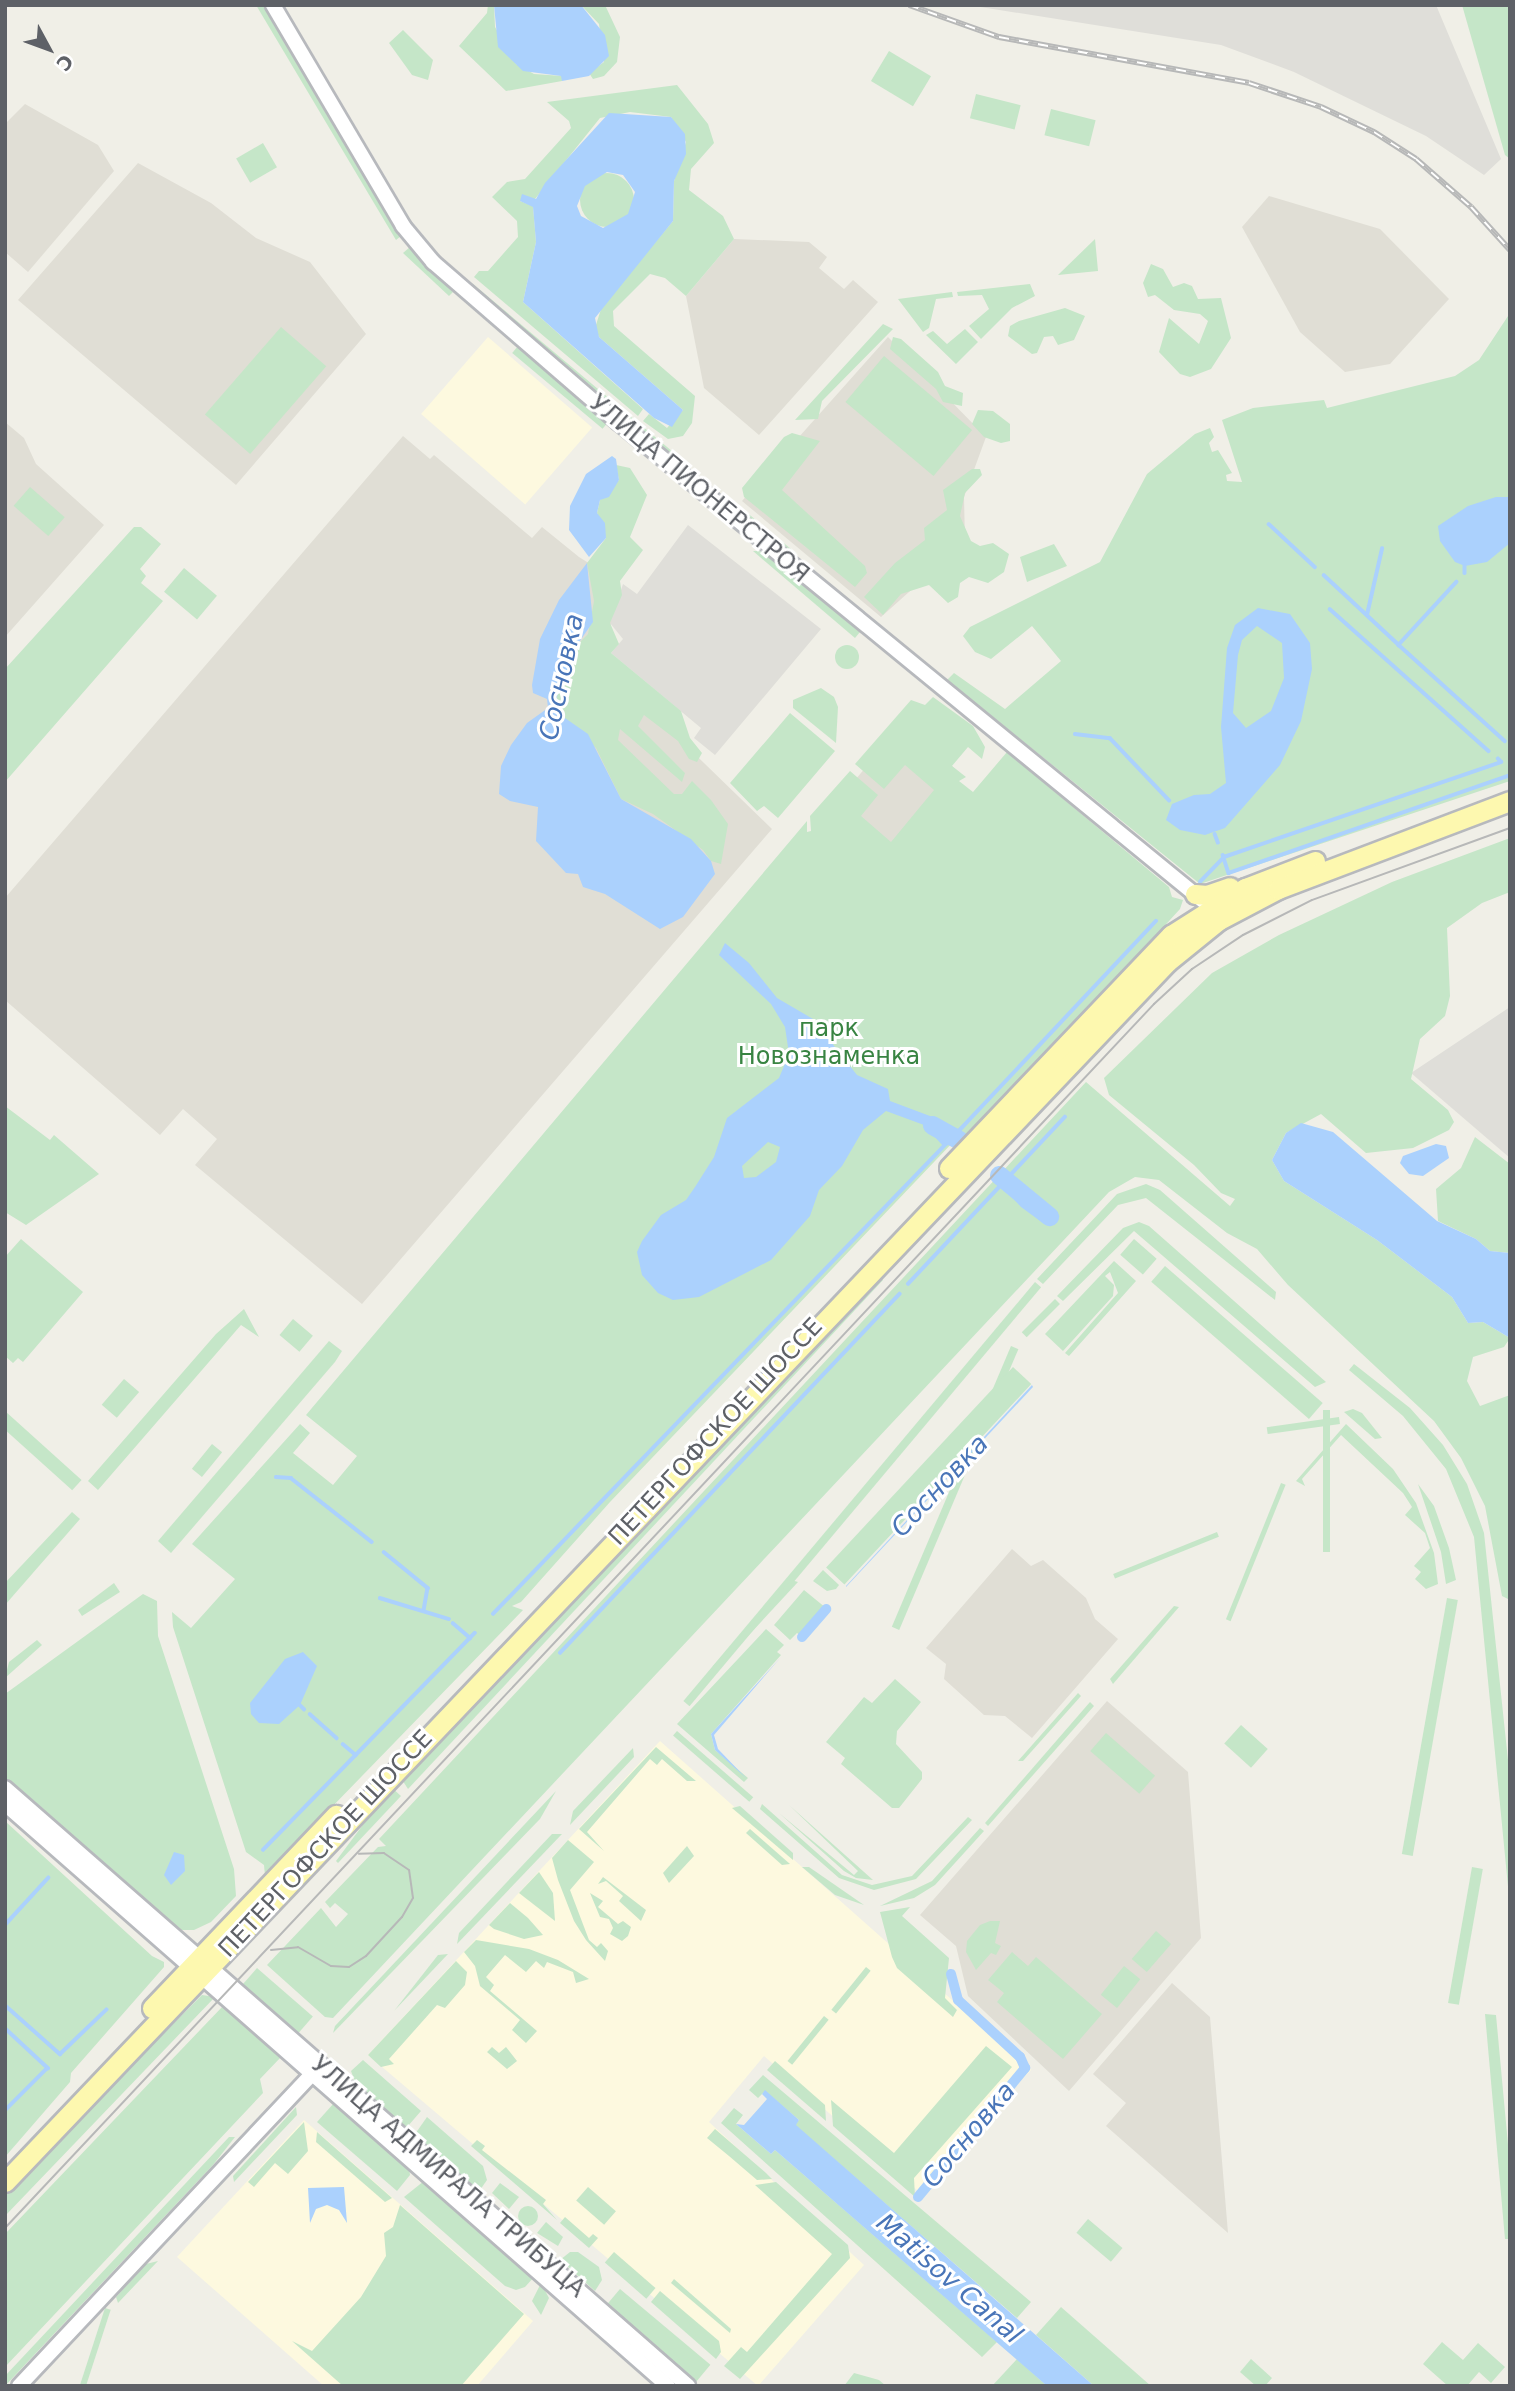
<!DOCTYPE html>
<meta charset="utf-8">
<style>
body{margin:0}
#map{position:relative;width:1515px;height:2391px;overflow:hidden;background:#f0efe7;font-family:"DejaVu Sans",sans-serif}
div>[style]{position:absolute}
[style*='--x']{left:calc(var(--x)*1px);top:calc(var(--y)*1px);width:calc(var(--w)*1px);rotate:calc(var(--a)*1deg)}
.commercial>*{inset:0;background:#fdf9df;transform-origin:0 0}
.industrial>*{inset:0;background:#dfded9}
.education>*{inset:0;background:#e0ded5}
.green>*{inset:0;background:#c5e6c8;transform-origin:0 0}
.round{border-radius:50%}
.water>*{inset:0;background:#abd1fd}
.stream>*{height:3.5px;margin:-1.75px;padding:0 1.75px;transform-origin:1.75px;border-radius:1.75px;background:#abd1fd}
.canal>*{height:10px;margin:-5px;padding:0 5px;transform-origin:5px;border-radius:5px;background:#abd1fd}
.river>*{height:19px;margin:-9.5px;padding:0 9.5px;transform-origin:9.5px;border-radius:9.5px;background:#abd1fd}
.roads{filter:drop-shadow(2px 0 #b7b9bd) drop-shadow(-2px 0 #b7b9bd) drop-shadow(0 2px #b7b9bd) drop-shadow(0 -2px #b7b9bd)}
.minor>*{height:14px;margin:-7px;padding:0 7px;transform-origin:7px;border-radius:7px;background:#fff}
.major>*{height:19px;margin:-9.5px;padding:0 9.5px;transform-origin:9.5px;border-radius:9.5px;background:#fdf8af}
.tram>*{height:2px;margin:-1px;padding:0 1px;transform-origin:1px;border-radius:1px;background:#b7b8b8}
.rail>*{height:6px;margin-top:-3px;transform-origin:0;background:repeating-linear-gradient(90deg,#fff 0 10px,#b7b8b8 0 20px);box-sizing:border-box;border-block:2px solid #b7b8b8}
span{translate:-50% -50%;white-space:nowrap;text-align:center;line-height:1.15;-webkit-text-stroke:6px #fff;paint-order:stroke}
.street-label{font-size:24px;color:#5e6167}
.park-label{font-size:24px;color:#388442}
.water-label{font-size:26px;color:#4975b8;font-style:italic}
.frame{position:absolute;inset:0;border:7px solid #5e6167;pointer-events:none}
.north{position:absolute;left:14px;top:14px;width:70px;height:70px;-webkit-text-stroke:5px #fff;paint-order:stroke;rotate:131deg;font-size:19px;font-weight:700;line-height:28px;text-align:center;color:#5e6167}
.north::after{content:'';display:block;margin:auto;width:24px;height:32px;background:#5e6167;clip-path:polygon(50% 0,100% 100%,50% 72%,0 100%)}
</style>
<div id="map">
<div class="commercial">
<div style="left:488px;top:337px;width:138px;height:102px;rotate:41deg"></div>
<div style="clip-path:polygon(660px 1741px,1031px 2070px,918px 2191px,764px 2056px,709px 2122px,864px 2265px,758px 2386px,368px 2055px)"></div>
<div style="clip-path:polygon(304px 2120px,533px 2321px,477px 2386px,324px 2386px,177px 2257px)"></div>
</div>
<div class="industrial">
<div style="clip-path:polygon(968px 5px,1436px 5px,1501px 159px,1484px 175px,1426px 136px,1294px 72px,1221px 45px)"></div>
<div style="clip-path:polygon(688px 525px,821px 629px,715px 755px,694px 738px,701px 728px,611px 653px,623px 639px,610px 623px,623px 584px,637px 594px)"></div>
<div style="clip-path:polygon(1510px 1007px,1510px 1158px,1411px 1073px)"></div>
</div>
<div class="education">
<div style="clip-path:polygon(25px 104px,98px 145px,114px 171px,28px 272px,5px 252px,5px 124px)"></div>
<div style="clip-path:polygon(138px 163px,211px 203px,256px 238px,310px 262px,366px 334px,236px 485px,18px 300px)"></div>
<div style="clip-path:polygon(1269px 196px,1380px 229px,1449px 299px,1390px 364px,1345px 372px,1300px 332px,1242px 227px)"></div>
<div style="clip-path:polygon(734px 239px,809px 242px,827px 257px,819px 268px,844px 289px,853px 280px,878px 302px,759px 435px,704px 388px,686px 296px)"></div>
<div style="clip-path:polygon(888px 337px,986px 437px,964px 497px,965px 542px,881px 617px,742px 501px)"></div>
<div style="clip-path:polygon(5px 422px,24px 438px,36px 464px,104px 525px,5px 637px)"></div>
<div style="clip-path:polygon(403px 436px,430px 459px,434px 455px,532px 538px,542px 527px,579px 557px,619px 582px,603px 665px,772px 829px,362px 1304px,195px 1165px,217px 1139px,183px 1109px,160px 1135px,5px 1000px,5px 898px)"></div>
<div style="clip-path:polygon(919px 704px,951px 765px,963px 776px,874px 881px,813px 830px)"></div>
<div style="clip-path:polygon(1012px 1549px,1031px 1566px,1043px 1560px,1086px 1598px,1095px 1619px,1118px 1639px,1032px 1738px,1005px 1716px,984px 1715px,944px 1679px,946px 1664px,926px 1648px)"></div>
<div style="clip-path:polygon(1107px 1701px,1188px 1772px,1201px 1938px,1069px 2091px,968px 1996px,956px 1946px,920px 1915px)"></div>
<div style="clip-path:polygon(1172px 1983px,1210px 2017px,1228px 2233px,1106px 2126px,1126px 2103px,1093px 2074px)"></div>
</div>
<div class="green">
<div style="clip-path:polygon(256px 5px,265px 5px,401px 236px,396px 240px)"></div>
<div style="clip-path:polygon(488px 5px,494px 5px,495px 27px,516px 64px,534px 74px,562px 76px,562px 81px,506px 91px,459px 46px,487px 13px)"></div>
<div style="clip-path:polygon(581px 5px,605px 5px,620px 37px,617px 62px,604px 76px,593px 79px,589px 73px,604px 62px,599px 24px)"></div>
<div style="clip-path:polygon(1462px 5px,1510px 5px,1510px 159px,1505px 155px)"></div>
<div style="clip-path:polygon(403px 30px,433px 60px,428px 80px,412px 75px,389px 43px)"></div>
<div style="left:889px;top:51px;width:49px;height:35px;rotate:31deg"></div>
<div style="clip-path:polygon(677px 85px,708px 124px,714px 143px,691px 169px,689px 190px,723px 216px,734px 239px,686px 296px,665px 278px,650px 274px,613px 311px,614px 326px,695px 396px,692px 423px,683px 436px,668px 439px,643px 421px,649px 414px,667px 428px,683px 410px,599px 337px,595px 328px,602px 306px,673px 221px,674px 181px,686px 142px,671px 117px,630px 112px,600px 118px,535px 199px,520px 201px,533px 206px,536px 242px,523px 302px,643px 409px,638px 416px,474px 277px,479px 271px,488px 271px,518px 237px,517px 221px,492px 197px,507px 182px,525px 179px,571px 128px,569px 121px,547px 102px)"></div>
<div style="left:976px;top:94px;width:46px;height:25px;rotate:14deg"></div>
<div style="left:1051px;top:109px;width:46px;height:27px;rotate:14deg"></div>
<div style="left:263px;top:143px;width:28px;height:31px;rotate:60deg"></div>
<div class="round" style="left:580px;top:173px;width:54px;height:54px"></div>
<div style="clip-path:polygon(1095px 239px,1098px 271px,1058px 275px)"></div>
<div style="clip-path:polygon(410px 247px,453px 292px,449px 296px,403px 253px)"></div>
<div style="clip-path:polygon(1151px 264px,1163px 269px,1173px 287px,1184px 283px,1192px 286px,1198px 299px,1221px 298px,1231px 338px,1211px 369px,1190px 377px,1180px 374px,1159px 352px,1169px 318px,1199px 344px,1208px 321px,1200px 314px,1174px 310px,1155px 295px,1148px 297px,1143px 283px)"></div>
<div style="clip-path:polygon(473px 284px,673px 452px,671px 455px,470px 287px)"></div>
<div style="clip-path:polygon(1030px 284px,1035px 296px,1012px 308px,981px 339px,969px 326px,989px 309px,982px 295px,958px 296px,957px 292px)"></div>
<div style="clip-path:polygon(952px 292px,953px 297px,936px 299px,929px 328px,923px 332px,898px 299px)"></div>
<div style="clip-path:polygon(1065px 308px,1085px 316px,1074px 340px,1058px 345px,1053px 336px,1044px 337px,1037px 353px,1032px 354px,1008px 336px,1010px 326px,1019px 321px)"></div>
<div style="clip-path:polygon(1510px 313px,1510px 781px,1200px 884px,947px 680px,954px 673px,1005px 709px,1061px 661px,1032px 626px,991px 659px,975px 652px,963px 636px,970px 627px,1100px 562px,1147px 474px,1195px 434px,1210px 428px,1214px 437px,1209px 443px,1212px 452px,1218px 450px,1232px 473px,1226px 475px,1227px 481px,1242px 482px,1222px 420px,1253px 408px,1324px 400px,1327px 408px,1455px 376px,1479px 360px)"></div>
<div style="clip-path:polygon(883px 324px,893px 329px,822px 401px,818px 419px,795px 420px)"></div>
<div style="left:281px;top:327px;width:60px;height:116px;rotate:41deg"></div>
<div style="clip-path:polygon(965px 329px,978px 342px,956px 364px,926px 335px,933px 331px,947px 344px)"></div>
<div style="clip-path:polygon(893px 337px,901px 339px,938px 372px,945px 386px,963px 393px,962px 406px,943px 402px,936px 389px,890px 349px)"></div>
<div style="left:518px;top:346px;width:118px;height:9px;rotate:40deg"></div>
<div style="left:884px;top:356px;width:115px;height:60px;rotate:40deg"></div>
<div style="clip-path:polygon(978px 410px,993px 411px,1010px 424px,1010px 441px,1001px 443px,984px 437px,972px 424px)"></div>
<div style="clip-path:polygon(792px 433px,820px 441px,782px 490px,865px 566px,867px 573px,855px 587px,744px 497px,742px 488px,784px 437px)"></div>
<div style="clip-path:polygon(616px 465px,630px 468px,647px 495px,630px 537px,643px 550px,620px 581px,622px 595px,610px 623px,619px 644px,611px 653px,681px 711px,690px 738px,702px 753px,697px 762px,689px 759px,678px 741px,644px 715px,638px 726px,685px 773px,682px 782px,620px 729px,618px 740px,674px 794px,682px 794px,692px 781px,711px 800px,728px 824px,721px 864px,711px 861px,703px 850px,653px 814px,621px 799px,596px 748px,551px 709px,577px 645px,588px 634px,594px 601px,587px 563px,606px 538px,597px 513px,600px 500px,619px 480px)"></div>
<div style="clip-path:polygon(972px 469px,980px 469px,982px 475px,965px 493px,960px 516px,971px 541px,980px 546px,993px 543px,1009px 554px,1004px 572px,988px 583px,969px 577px,960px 583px,958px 597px,948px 603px,929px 585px,901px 594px,883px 615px,864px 597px,895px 563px,925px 540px,924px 528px,947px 510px,943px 490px)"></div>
<div style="left:30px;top:487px;width:46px;height:25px;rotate:41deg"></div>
<div style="clip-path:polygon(728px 497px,797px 554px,782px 548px,725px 501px)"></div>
<div style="clip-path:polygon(134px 527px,141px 527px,161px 544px,140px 569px,146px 576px,141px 583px,163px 601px,5px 782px,5px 669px)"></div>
<div style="clip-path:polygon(1054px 544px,1067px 566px,1027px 582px,1020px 557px)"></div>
<div style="clip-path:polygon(753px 551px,763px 551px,860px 632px,855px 638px)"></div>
<div style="left:184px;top:568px;width:43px;height:31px;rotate:40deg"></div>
<div class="round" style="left:835px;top:645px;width:24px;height:24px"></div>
<div style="clip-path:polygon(821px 688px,834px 697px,838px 707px,836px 743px,793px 708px,793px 700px)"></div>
<div style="clip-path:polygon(933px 697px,973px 726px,985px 747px,982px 759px,968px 747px,952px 766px,966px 777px,959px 781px,973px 792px,1007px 752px,1169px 887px,1172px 897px,1183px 900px,1180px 909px,963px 1146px,955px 1140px,610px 1502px,521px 1602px,512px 1606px,523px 1610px,265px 1876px,264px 1865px,246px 1852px,173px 1627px,172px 1612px,191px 1628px,235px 1579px,192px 1544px,300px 1424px,310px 1433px,293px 1453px,333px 1485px,357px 1456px,306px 1415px,807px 821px,807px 832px,811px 831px,810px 816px,850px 771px,878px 795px,861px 816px,891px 842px,934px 790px,905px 765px,884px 789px,855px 764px,911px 700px,925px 705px)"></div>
<div style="clip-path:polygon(790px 713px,835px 751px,778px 818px,764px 806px,757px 811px,730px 783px)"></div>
<div style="clip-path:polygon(1510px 838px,1510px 892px,1482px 903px,1447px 928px,1450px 996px,1445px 1016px,1420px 1039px,1411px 1079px,1448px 1110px,1454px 1122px,1449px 1130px,1413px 1148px,1366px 1153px,1321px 1114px,1286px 1133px,1272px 1160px,1284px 1181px,1377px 1240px,1452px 1297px,1468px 1323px,1483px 1322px,1510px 1338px,1504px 1347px,1473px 1357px,1467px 1381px,1480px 1406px,1510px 1395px,1510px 1600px,1502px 1596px,1485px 1506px,1461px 1458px,1434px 1421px,1288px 1285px,1257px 1249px,1227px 1233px,1159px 1180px,1135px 1177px,1109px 1192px,333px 2018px,325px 2017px,267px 1965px,321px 1908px,336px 1927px,348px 1914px,335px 1903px,330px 1908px,325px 1902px,378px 1847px,386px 1846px,379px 1839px,1086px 1082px,1230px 1206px,1235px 1199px,1221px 1193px,1194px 1165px,1109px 1095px,1104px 1078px,1212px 973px,1279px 935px,1392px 882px)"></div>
<div style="clip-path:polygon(5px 1106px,50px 1140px,54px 1135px,99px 1174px,26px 1225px,5px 1212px)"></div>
<div style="clip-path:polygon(1475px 1137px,1510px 1164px,1510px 1253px,1490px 1251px,1476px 1239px,1438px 1221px,1436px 1189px,1461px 1168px)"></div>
<div style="clip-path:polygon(1146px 1184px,1160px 1190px,1276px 1292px,1275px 1300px,1146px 1198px,1118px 1205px,1043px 1284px,1037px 1279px,1117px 1194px)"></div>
<div style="clip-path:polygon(1139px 1222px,1149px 1226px,1326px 1382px,1315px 1387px,1134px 1231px,1063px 1301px,1057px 1296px,1123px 1228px)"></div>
<div style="clip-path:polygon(21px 1239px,83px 1292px,23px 1362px,18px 1358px,13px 1363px,5px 1356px,5px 1257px)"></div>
<div style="left:1134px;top:1239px;width:30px;height:21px;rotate:41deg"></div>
<div style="clip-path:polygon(1114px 1261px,1136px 1281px,1069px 1356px,1065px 1353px,1118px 1293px,1110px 1272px,1105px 1276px,1114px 1285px,1113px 1296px,1063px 1351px,1045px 1334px)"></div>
<div style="left:1165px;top:1266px;width:209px;height:21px;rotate:41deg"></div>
<div style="clip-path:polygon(876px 1273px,883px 1280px,408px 1789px,399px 1775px)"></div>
<div style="left:1035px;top:1282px;width:8px;height:547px;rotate:40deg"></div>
<div style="left:1055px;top:1299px;width:7px;height:47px;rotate:45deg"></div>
<div style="clip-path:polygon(244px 1309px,259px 1337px,241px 1325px,98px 1490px,88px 1481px,216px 1334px)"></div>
<div style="left:293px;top:1319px;width:26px;height:21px;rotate:40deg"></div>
<div style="clip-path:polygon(329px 1341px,342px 1351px,335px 1362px,171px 1553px,158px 1541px)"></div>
<div style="left:1011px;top:1346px;width:8px;height:305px;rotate:23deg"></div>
<div style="clip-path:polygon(1354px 1364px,1410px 1408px,1443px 1445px,1467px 1484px,1484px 1533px,1510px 1779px,1510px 1907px,1474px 1537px,1446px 1469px,1403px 1416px,1349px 1370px)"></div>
<div style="left:1013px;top:1367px;width:25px;height:274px;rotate:43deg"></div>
<div style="left:124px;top:1379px;width:20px;height:34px;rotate:41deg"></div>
<div style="clip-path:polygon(1353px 1409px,1362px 1413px,1382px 1438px,1375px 1439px,1344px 1412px)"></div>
<div style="left:1323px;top:1410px;width:7px;height:142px"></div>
<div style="left:5px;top:1411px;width:103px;height:14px;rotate:42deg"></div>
<div style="left:1339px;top:1417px;width:7px;height:73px;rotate:82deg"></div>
<div style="clip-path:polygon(1346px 1424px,1393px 1469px,1416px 1503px,1434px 1553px,1438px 1584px,1426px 1589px,1415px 1579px,1421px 1572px,1414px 1566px,1430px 1548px,1425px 1533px,1405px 1515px,1412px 1507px,1403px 1493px,1341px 1435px,1302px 1479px,1305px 1486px,1296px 1481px)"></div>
<div style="left:212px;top:1444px;width:13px;height:32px;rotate:39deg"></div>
<div style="left:1281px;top:1483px;width:5px;height:147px;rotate:22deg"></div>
<div style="clip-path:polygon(1418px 1484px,1434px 1506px,1449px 1548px,1456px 1580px,1446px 1584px,1441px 1552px)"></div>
<div style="clip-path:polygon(72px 1512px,80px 1519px,5px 1605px,5px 1583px)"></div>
<div style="left:1217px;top:1532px;width:5px;height:112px;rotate:68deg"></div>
<div style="clip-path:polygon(823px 1570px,839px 1585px,836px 1589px,827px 1591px,813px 1581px)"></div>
<div style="clip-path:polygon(791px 1580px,798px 1582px,721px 1665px,713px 1666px)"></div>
<div style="clip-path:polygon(114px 1583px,120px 1592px,82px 1616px,78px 1610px)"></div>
<div style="clip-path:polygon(804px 1590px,826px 1608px,801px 1636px,797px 1633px,790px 1640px,774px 1625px)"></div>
<div style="clip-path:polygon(143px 1594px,157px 1601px,158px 1636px,234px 1869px,236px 1896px,211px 1922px,194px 1930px,177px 1930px,5px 1778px,5px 1694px)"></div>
<div style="left:1447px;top:1598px;width:11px;height:260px;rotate:10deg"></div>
<div style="clip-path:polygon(1174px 1606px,1179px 1607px,1113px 1684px,1110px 1679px)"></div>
<div style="clip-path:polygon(766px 1629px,784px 1645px,777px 1652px,781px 1655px,711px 1734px,715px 1750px,748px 1778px,744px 1782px,677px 1724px)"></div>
<div style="clip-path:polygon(37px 1640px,42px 1645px,5px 1678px,9px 1662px)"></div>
<div style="clip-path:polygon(895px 1679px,921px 1702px,897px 1731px,896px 1744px,922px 1772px,922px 1779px,899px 1808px,892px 1808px,841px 1764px,845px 1758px,826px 1742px,864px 1697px,872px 1703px)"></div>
<div style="clip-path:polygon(1078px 1693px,1081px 1696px,1023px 1761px,1018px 1761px)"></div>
<div style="clip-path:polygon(1090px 1702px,1094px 1706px,988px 1826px,985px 1823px)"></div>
<div style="left:1241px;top:1725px;width:36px;height:25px;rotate:42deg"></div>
<div style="left:677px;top:1731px;width:101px;height:6px;rotate:41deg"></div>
<div style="left:1106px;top:1733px;width:65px;height:24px;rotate:41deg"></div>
<div style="clip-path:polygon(656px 1747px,696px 1781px,687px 1781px,662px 1759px,657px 1765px,650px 1759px,587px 1832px,604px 1851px,579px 1829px)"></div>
<div style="clip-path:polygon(633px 1748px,634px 1757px,570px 1825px,573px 1811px)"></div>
<div style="clip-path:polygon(391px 1787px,401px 1796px,338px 1863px,336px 1861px)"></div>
<div style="clip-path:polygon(556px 1791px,540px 1819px,333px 2033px,335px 2026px)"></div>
<div style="clip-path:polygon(762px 1804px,842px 1875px,872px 1885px,912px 1876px,968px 1817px,972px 1820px,916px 1879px,874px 1890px,839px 1878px,760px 1809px)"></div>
<div style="clip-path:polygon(789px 1805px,873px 1880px,856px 1878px,844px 1871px,779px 1813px,854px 1875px,858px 1871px)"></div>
<div style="clip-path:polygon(740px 1806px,793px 1853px,793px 1860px,732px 1808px)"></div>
<div style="clip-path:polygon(5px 1821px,152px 1956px,164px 1962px,164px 1967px,71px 2073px,70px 2082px,5px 2157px)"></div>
<div style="clip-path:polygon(980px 1828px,984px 1831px,935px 1885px,914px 1898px,880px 1906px,932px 1881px)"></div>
<div style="clip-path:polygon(750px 1829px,790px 1864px,782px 1865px,746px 1833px)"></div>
<div style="clip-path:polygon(552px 1834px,562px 1834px,457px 1944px,459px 1933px)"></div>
<div style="clip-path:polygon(568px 1840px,594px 1862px,570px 1890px,589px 1940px,597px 1947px,601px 1943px,608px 1951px,605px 1961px,586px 1940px,574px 1921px,558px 1880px,552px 1858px)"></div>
<div style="clip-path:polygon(687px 1846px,694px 1856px,669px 1883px,663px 1873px)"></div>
<div style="clip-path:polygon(802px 1867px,809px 1867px,864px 1905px,835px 1895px)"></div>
<div style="left:1472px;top:1867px;width:11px;height:138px;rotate:10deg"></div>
<div style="clip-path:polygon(539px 1872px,553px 1893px,555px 1921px,519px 1893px)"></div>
<div style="clip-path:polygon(603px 1877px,646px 1910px,641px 1921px,619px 1901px,623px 1896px,606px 1881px,598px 1884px)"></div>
<div style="clip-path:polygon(590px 1893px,603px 1901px,598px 1907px,618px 1924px,623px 1921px,631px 1927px,628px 1936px,622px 1941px,610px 1934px,613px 1928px,609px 1919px,600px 1917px)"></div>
<div style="clip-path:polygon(510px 1903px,528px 1918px,543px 1935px,524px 1939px,494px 1929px,489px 1925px)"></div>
<div style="clip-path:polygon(910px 1907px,902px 1916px,949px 1958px,945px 1998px,957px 2010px,953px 2017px,897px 1968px,892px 1957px,880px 1912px)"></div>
<div style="clip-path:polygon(990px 1921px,1000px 1921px,995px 1943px,1001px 1946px,996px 1955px,991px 1953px,976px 1970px,966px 1952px,967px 1941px,980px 1925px)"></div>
<div style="left:1156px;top:1931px;width:20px;height:37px;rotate:41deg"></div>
<div style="clip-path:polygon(476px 1940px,529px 1949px,558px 1960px,589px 1979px,576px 1983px,573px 1972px,547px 1962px,544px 1968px,536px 1961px,526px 1972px,505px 1955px,486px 1977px,494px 1985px,490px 1991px,537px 2031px,526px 2043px,512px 2030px,520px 2020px,480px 1986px,475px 1966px,464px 1952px)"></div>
<div style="clip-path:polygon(1012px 1952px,1028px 1966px,1036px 1957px,1102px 2014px,1063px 2059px,997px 2002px,1004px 1993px,988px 1980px)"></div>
<div style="clip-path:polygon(448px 1954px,394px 2011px,438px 1955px)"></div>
<div style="clip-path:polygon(456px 1961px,467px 1972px,465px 1985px,445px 2008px,437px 2005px,389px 2059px,394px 2064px,381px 2067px,368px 2055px)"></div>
<div style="left:1124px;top:1966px;width:21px;height:37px;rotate:39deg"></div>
<div style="left:866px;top:1967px;width:6px;height:55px;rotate:39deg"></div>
<div style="left:257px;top:1968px;width:74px;height:26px;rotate:41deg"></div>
<div style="clip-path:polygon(202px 1995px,215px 1997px,5px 2216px,5px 2190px,102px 2087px,135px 2062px)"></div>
<div style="clip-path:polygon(223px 2006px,281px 2057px,260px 2079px,263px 2093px,5px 2367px,5px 2234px)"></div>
<div style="clip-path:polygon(1485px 2014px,1496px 2015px,1510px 2166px,1509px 2239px,1505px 2239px)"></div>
<div style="left:824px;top:2016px;width:6px;height:58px;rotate:39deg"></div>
<div style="clip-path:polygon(986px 2046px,1012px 2067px,914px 2178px,915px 2197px,833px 2126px,831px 2100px,894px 2153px)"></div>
<div style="clip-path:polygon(492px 2047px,499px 2053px,506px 2047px,517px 2061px,507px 2069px,487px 2052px)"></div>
<div style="clip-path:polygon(363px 2060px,421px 2111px,408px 2126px,400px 2127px,350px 2084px,354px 2079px,351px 2071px)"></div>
<div style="clip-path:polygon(775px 2061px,825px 2105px,826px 2121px,767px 2070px)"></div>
<div style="clip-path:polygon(763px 2075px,1031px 2302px,1017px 2318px,795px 2125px,799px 2120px,765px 2091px,758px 2098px,749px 2090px)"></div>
<div style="clip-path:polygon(334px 2103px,409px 2168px,410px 2175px,397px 2191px,317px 2122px)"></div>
<div style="clip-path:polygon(296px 2107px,297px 2115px,234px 2182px,233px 2176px)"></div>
<div style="clip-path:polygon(734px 2108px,743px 2115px,736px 2124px,771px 2154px,775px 2150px,997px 2342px,982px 2357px,721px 2123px)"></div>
<div style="clip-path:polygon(427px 2117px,483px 2166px,487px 2180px,480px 2190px,456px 2177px,413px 2137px)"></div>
<div style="clip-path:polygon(304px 2122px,308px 2151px,288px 2174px,275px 2163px,254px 2187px,248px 2182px)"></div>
<div style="clip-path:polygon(715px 2129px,766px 2173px,772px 2179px,757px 2180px,729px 2156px,707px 2138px)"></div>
<div style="clip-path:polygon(317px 2132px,392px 2198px,385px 2202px,316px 2142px)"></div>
<div style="clip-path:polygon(229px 2137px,235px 2137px,213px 2165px,5px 2386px,5px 2376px)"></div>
<div style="clip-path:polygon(477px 2140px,485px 2146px,482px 2150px,546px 2200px,543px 2204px,557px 2220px,471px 2146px)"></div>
<div style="clip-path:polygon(424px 2181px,534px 2277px,525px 2287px,516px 2290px,505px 2286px,404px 2197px)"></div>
<div style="clip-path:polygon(776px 2182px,848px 2245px,850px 2258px,740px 2379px,724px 2366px,741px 2347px,747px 2352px,832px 2254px,755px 2185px)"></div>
<div style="clip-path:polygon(500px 2183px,519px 2197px,509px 2209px,492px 2193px)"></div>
<div style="left:588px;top:2187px;width:37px;height:18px;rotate:41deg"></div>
<div style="clip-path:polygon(400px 2205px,524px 2314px,461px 2386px,343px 2386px,292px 2341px,312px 2351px,361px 2297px,386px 2256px,384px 2233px,393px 2227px)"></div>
<div class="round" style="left:518px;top:2206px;width:20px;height:20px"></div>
<div style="clip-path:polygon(565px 2217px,589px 2238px,593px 2234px,598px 2238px,589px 2248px,560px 2223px)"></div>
<div style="left:1088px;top:2219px;width:45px;height:18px;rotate:40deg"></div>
<div style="clip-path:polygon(546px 2222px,563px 2237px,558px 2246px,537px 2233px)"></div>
<div style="clip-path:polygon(570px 2252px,578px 2252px,599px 2267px,602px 2280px,595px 2291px,560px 2260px)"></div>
<div style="left:614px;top:2252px;width:55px;height:14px;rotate:41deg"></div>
<div style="clip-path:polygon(158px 2261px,118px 2303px,116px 2297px,146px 2264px)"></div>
<div style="clip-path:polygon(674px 2279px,731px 2329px,730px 2333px,671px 2283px)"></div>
<div style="clip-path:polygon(541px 2283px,549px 2298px,541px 2315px,532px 2301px)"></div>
<div style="left:620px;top:2289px;width:118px;height:23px;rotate:40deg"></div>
<div style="clip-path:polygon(660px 2291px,719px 2341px,721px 2352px,716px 2359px,651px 2302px)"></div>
<div style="clip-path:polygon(1061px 2307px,1151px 2386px,1094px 2386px,1036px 2335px)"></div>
<div style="left:105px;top:2308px;width:6px;height:106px;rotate:18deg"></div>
<div style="clip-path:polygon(1442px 2342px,1463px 2360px,1478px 2343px,1505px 2367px,1491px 2383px,1479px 2372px,1467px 2386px,1448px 2386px,1423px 2364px)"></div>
<div style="clip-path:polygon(1017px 2359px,1047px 2386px,992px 2386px)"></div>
<div style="clip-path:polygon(1251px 2359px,1272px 2378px,1265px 2386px,1256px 2386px,1240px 2372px)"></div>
<div style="clip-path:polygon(854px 2373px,879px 2380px,886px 2386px,844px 2386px)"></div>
</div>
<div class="water">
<div style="clip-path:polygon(494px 5px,581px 5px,605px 35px,609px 56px,589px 76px,562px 81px,561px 76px,523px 71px,498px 47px)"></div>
<div style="clip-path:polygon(evenodd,609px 113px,671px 117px,685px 134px,686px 154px,674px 181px,673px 221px,595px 318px,599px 337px,683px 410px,672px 427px,654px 418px,523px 302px,536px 242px,533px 207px,520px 201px,522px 194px,536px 199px,545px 183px,609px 113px,607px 172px,623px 175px,635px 192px,628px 214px,603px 228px,581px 216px,577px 206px,585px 186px,607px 172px)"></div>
<div style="clip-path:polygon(612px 456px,616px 459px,619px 480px,609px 497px,600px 500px,597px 513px,605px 523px,606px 538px,589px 557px,569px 530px,570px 506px,586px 474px)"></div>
<div style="clip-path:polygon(1496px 497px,1510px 497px,1510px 543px,1487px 562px,1465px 566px,1455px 562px,1440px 541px,1438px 526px,1468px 506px)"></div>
<div style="clip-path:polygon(587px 563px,593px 622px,577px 645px,552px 709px,588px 734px,621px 799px,691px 839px,711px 861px,715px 874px,683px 917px,660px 929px,605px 894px,583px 887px,578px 874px,566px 873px,536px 841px,538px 807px,510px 801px,499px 794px,501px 766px,511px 745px,527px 723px,548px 708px,547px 699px,533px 693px,532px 685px,540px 639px,559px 600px)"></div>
<div style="clip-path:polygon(evenodd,1258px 608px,1290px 614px,1310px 643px,1312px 669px,1301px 721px,1280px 765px,1225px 828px,1205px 835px,1180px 830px,1166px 820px,1172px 804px,1194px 795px,1210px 794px,1226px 783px,1221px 727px,1227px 648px,1235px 625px,1258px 608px,1257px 626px,1282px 643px,1284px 678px,1271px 711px,1246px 728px,1233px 713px,1238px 655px,1242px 640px,1257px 626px)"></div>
<div style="clip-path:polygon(evenodd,725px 943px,749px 963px,777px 998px,813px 1019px,857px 1075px,888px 1089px,890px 1101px,930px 1116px,943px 1130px,957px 1133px,955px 1139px,959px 1140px,944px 1147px,924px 1125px,886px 1111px,863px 1130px,842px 1166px,819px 1190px,810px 1216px,771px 1260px,699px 1297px,673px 1300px,658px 1293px,642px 1275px,637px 1252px,642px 1241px,661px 1215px,686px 1200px,695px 1187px,714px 1157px,727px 1118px,779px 1078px,789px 1054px,785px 1027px,771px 1004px,719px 955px,725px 943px,768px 1142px,780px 1147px,776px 1162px,756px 1177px,744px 1178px,742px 1166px,768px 1142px)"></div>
<div style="clip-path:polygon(1301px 1123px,1333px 1132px,1437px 1221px,1476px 1239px,1490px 1251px,1510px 1253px,1510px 1338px,1483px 1322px,1468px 1323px,1452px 1297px,1377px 1240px,1284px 1181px,1272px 1160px,1286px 1133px)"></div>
<div style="clip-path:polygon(1436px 1144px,1446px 1146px,1449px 1158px,1423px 1176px,1409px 1174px,1400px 1163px,1403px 1156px)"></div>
<div style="clip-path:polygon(1005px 1179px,1042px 1218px,1049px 1217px,1043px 1223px,1021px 1207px,1000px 1185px)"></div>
<div style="clip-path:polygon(1032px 1385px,1033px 1387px,846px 1587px,846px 1586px)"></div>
<div style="clip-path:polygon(303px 1652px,317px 1666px,300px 1705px,279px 1724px,259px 1723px,251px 1714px,250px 1703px,285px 1659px)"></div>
<div style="clip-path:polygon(781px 1657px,714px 1735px,718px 1749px,746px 1778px,715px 1750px,711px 1734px)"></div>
<div style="clip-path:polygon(174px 1852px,184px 1855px,185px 1871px,171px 1885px,164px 1875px)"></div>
<div style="clip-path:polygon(765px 2090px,799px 2120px,796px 2125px,1094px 2386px,1047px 2386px,775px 2150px,771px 2154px,736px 2124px,744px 2125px,767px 2099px,762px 2094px)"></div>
<div style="clip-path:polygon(344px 2187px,347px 2223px,339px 2210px,327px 2205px,316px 2209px,310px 2223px,308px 2188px)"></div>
</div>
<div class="stream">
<div style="--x:1269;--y:524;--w:63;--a:43.1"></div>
<div style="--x:1465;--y:566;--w:7;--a:90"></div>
<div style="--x:1324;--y:575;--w:103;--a:43"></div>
<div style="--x:1457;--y:582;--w:86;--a:132.6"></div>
<div style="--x:1399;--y:645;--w:143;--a:42.2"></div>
<div style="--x:1330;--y:609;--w:213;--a:41.8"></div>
<div style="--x:1367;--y:615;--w:68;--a:-77.2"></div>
<div style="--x:1075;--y:734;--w:35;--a:7"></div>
<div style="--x:1110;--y:738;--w:86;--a:46.4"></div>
<div style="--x:1215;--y:834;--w:9;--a:69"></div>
<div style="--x:1223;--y:855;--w:19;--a:72"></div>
<div style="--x:1229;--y:873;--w:298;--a:-19.2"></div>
<div style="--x:1200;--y:882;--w:35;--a:-46"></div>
<div style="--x:1224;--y:857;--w:293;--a:-18.9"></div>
<div style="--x:1501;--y:762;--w:4;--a:-135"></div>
<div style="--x:956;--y:1134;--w:292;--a:-46.8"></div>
<div style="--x:908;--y:1284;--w:229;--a:-46.8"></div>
<div style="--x:276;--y:1477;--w:15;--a:4"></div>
<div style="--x:291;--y:1478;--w:103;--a:38.3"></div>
<div style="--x:384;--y:1552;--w:57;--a:39.3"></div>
<div style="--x:428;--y:1588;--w:23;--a:100"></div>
<div style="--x:380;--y:1598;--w:72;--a:16.9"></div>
<div style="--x:493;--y:1614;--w:653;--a:-46.06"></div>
<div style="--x:453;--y:1623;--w:23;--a:41"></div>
<div style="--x:560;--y:1653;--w:494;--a:-46.6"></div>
<div style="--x:300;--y:1705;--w:6;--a:45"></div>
<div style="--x:310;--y:1714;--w:36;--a:42"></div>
<div style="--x:343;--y:1744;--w:17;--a:40"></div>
<div style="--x:263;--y:1850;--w:303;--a:-45.7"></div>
<div style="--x:5;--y:1925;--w:64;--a:-47.5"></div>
<div style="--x:5;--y:2005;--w:74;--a:41.7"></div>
<div style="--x:60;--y:2054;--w:64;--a:-43.7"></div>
<div style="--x:5;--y:2028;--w:59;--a:42.9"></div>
<div style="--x:48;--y:2068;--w:61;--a:135"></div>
</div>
<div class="canal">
<div style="--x:802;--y:1637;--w:37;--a:-49"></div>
<div style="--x:918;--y:2197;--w:168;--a:-50.3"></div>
<div style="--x:1025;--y:2068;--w:12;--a:-114"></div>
<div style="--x:1020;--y:2057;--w:84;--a:-137.4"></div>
<div style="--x:958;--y:2000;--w:27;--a:-105"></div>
</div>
<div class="river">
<div style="--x:932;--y:1125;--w:31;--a:29"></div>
<div style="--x:999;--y:1175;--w:65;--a:39.4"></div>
</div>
<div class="roads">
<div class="minor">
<div style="--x:273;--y:5;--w:256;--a:59.5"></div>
<div style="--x:403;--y:226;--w:47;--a:50.2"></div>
<div style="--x:433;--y:262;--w:245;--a:40.9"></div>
<div style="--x:618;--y:422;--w:756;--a:39.31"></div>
<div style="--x:5;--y:1788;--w:908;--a:41.2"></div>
<div style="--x:5;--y:1804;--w:882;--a:41.28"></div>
<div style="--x:19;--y:2386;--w:436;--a:-46.8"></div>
</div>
<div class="major">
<div style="--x:1195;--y:894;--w:12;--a:5"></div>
<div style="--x:1207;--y:895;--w:24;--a:-19"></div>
<div style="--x:949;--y:1168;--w:322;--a:-46.4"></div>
<div style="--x:1171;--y:935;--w:88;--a:-32.4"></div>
<div style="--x:1245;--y:888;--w:75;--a:-21.1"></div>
<div style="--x:152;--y:2008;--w:267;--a:-46.4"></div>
<div style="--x:5;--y:2182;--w:1685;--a:-46.39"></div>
<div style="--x:1167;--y:962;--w:67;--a:-38.9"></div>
<div style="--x:1219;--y:920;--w:67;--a:-27.7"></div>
<div style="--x:1278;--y:889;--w:248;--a:-20.8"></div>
</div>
</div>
<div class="tram">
<div style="--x:271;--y:1950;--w:27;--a:-6"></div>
<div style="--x:298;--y:1947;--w:38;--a:30"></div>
<div style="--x:331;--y:1966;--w:18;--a:3"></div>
<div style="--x:349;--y:1967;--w:20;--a:-33"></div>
<div style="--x:366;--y:1956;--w:53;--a:-47.3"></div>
<div style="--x:402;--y:1917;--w:22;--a:-60"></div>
<div style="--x:413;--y:1898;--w:28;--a:-98"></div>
<div style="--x:409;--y:1870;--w:30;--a:-146"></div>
<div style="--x:384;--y:1853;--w:25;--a:178"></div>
<div style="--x:5;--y:2228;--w:1679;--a:-46.81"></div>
<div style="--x:1154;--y:1004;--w:52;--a:-42.6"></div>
<div style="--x:1192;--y:969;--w:61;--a:-33.7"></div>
<div style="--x:1243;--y:935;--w:77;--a:-26.9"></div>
<div style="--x:1312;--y:900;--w:211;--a:-20"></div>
</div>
<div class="rail">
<div style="--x:909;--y:5;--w:96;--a:19.6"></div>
<div style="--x:999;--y:37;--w:254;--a:10.4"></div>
<div style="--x:1249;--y:83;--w:76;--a:18.4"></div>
<div style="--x:1321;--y:107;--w:59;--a:25.3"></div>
<div style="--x:1374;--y:132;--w:50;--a:32.7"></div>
<div style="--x:1416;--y:159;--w:73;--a:41.1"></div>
<div style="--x:1471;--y:207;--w:58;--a:47.8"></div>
</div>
<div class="street-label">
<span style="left:699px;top:489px;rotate:40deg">УЛИЦА ПИОНЕРСТРОЯ</span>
<span style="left:716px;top:1432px;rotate:-47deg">ПЕТЕРГОФСКОЕ ШОССЕ</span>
<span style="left:326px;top:1844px;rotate:-47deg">ПЕТЕРГОФСКОЕ ШОССЕ</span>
<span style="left:448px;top:2177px;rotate:41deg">УЛИЦА АДМИРАЛА ТРИБУЦА</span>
</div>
<div class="park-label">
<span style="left:829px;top:1043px">парк<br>Новознаменка</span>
</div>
<div class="water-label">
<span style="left:562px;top:677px;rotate:-78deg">Сосновка</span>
<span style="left:940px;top:1486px;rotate:-47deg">Сосновка</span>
<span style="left:969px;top:2135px;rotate:-50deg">Сосновка</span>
<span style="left:949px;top:2279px;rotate:41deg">Matisov Canal</span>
</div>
<div class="frame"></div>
<div class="north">С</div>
</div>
